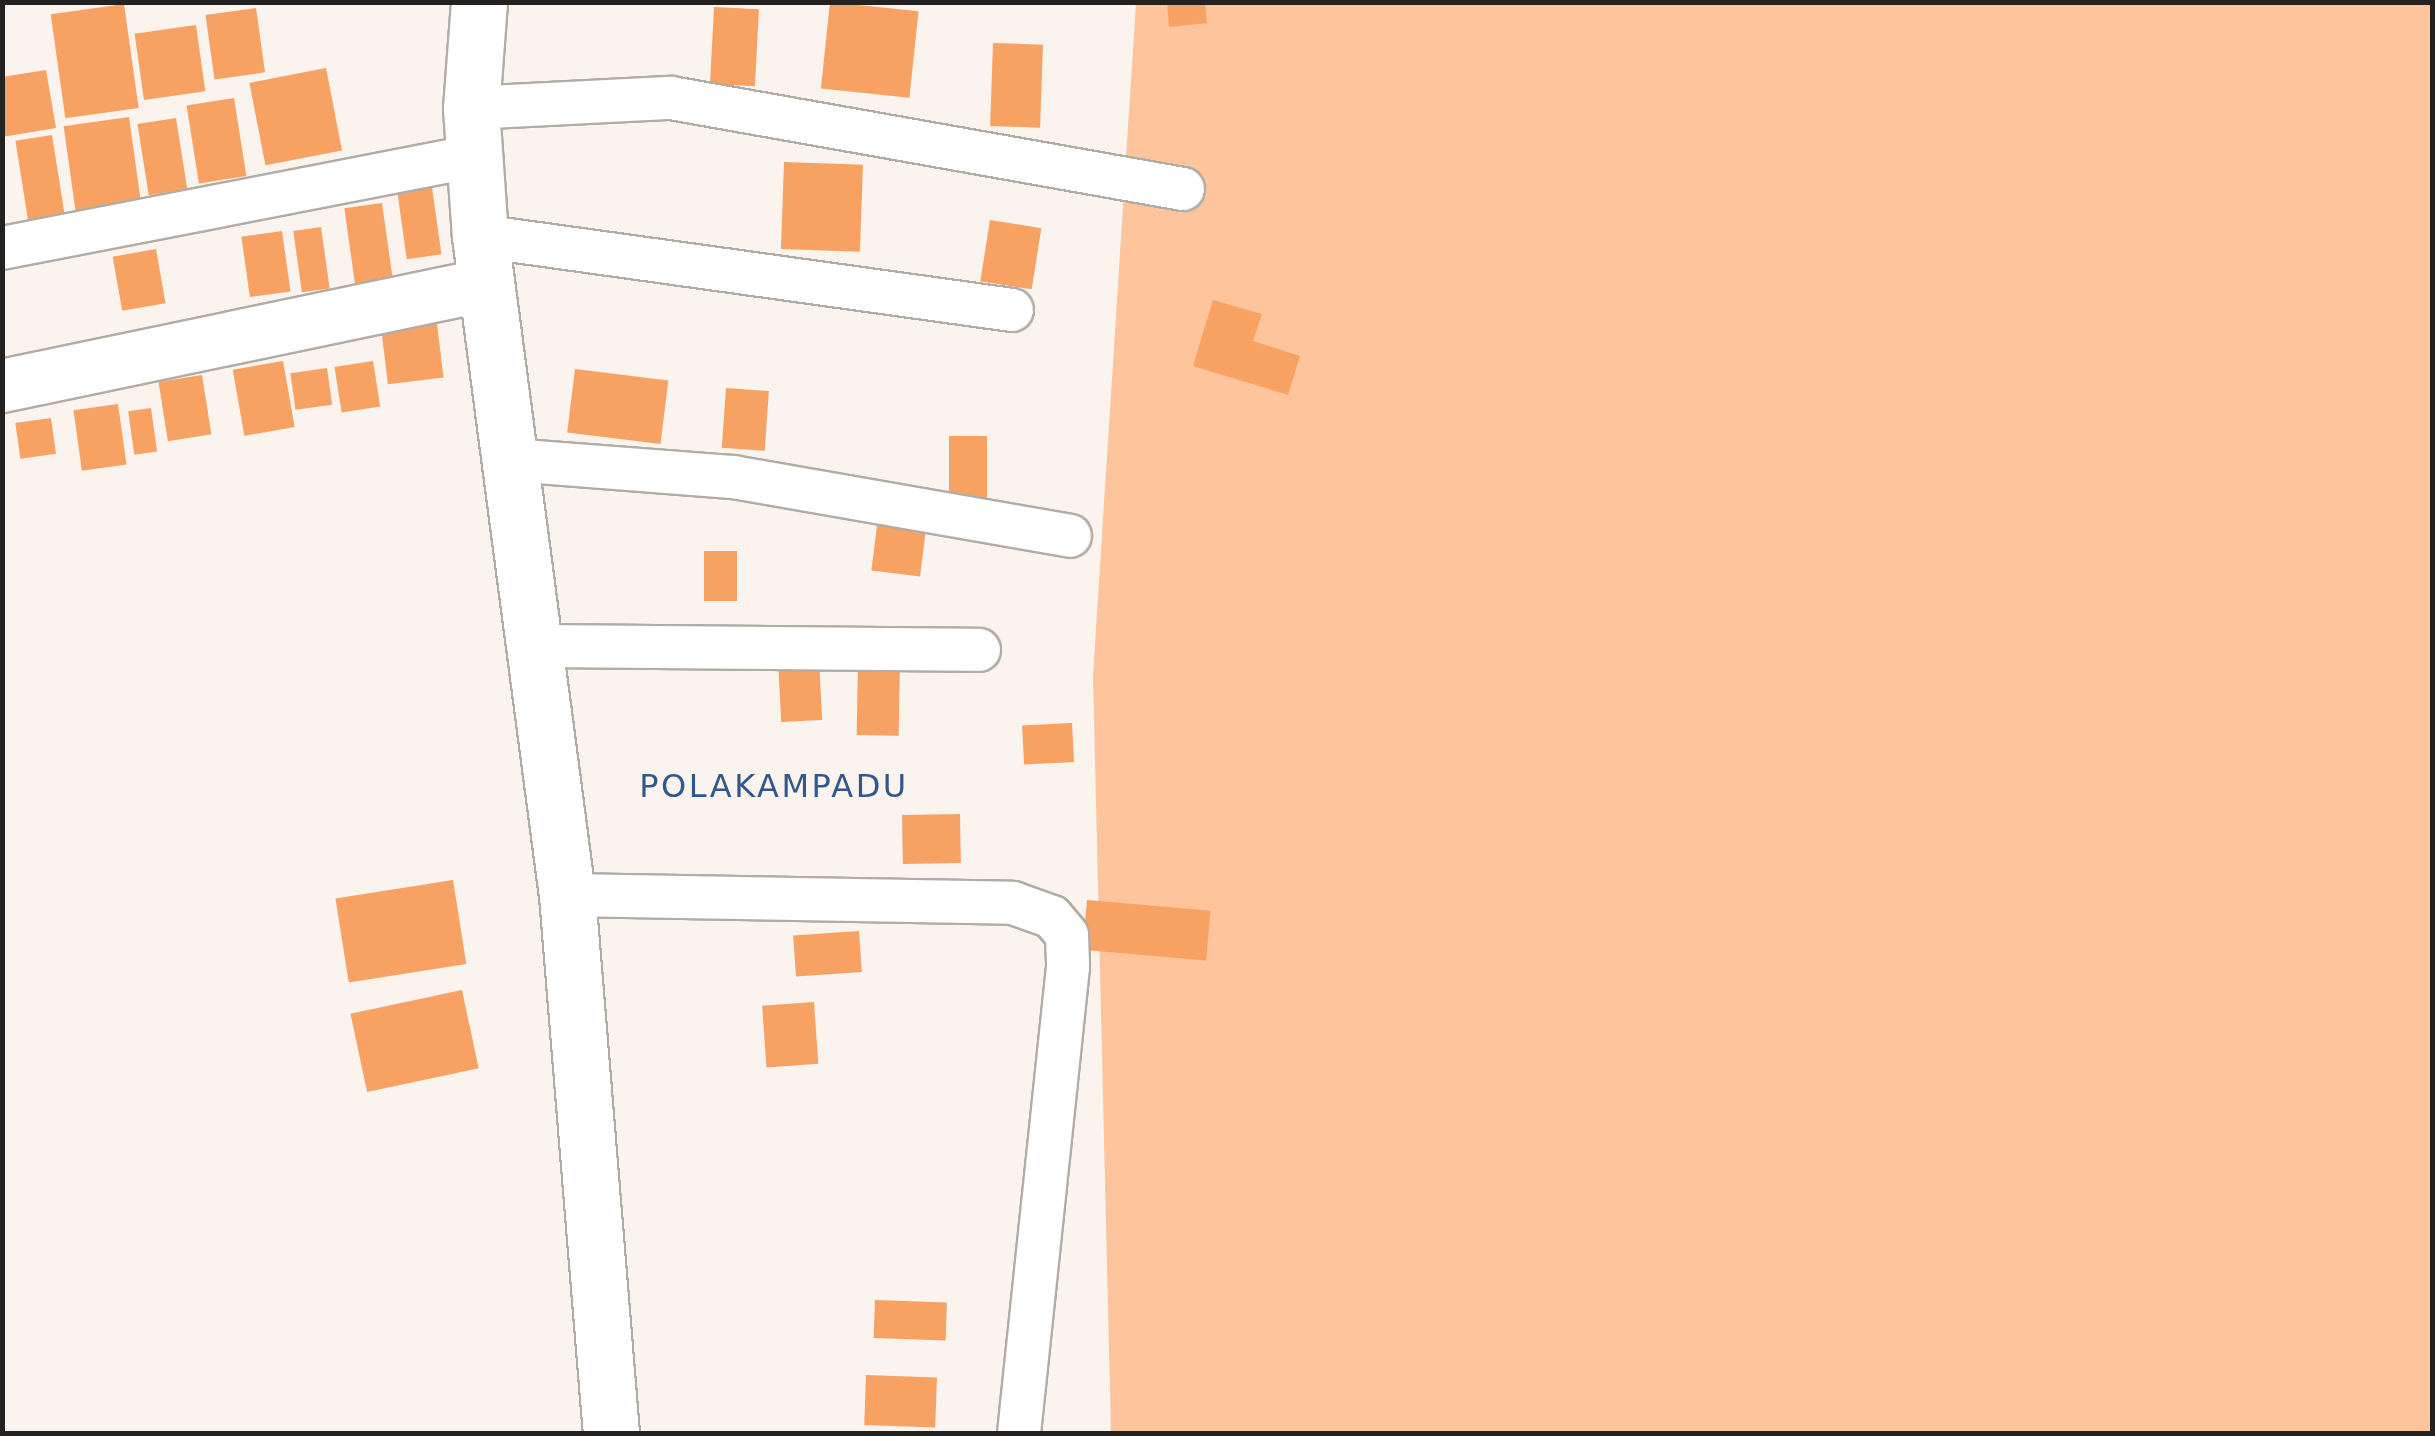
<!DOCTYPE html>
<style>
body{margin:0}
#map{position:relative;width:2435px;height:1436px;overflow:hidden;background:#faf3ee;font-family:"DejaVu Sans",sans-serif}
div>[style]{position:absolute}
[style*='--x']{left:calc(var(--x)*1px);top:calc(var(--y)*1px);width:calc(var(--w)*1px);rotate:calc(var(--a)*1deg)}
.green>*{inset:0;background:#fec49c}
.building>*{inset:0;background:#f7a262;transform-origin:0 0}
.roads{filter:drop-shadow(2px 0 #b2aca7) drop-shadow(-2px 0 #b2aca7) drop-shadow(0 2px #b2aca7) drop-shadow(0 -2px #b2aca7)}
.minor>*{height:42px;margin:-21px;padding:0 21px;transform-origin:21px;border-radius:21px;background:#fff}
.tertiary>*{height:52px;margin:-26px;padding:0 26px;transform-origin:26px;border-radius:26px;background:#fff}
.primary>*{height:55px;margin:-27.5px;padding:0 27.5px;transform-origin:27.5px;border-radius:27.5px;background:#fff}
span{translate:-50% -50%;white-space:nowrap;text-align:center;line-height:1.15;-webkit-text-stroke:8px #faf3ee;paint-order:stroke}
.quarter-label{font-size:32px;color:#2e588e;letter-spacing:2.5px}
.frame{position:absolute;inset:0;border:5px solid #242220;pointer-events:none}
</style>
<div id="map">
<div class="green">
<div style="clip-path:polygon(1136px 3px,2432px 3px,2432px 1433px,1111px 1433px,1093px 676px)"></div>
</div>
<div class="building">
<div style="left:830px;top:2px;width:89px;height:87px;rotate:6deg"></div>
<div style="clip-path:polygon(1167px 2px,1205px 2px,1207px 23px,1169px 27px)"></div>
<div style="left:124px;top:4px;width:105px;height:74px;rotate:82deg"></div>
<div style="left:714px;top:7px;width:45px;height:77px;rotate:3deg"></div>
<div style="left:256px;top:8px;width:65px;height:51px;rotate:82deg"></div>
<div style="left:196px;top:25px;width:67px;height:62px;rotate:82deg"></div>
<div style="left:993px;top:43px;width:50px;height:83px;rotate:2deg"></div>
<div style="left:326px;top:68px;width:84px;height:78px;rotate:79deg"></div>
<div style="clip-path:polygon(46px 70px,56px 128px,2px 137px,2px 77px)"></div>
<div style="left:234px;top:98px;width:79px;height:48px;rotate:81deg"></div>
<div style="left:129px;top:117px;width:89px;height:66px;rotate:82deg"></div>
<div style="left:176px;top:118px;width:72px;height:39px;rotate:81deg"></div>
<div style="left:52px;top:135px;width:85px;height:37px;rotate:81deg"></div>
<div style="left:784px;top:162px;width:79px;height:87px;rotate:2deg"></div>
<div style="left:431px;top:180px;width:75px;height:35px;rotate:82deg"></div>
<div style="left:382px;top:203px;width:80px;height:38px;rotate:82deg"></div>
<div style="left:990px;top:220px;width:52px;height:62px;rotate:9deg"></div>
<div style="left:321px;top:227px;width:62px;height:28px;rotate:82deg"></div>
<div style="left:282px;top:231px;width:61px;height:41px;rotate:82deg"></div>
<div style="left:156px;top:249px;width:55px;height:44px;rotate:80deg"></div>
<div style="clip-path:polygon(1213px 300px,1262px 314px,1253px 341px,1300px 356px,1288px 395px,1193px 366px)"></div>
<div style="left:436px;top:316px;width:62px;height:56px;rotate:83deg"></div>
<div style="left:283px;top:361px;width:67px;height:51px;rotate:80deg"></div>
<div style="left:373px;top:361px;width:46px;height:39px;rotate:81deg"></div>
<div style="left:327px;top:368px;width:37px;height:37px;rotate:82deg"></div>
<div style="left:575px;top:369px;width:94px;height:64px;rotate:7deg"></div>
<div style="left:202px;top:375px;width:60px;height:44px;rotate:81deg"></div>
<div style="left:726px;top:388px;width:43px;height:60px;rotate:4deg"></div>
<div style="left:118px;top:404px;width:61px;height:45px;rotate:82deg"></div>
<div style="left:151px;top:408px;width:44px;height:23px;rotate:82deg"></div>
<div style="left:51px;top:418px;width:36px;height:36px;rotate:82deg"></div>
<div style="left:949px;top:436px;width:38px;height:62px"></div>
<div style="left:878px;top:517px;width:49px;height:54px;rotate:7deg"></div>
<div style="left:704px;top:551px;width:33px;height:50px"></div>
<div style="left:819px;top:659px;width:61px;height:41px;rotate:87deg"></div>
<div style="left:858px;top:659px;width:42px;height:76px;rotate:1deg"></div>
<div style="left:1072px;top:723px;width:39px;height:50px;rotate:87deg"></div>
<div style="left:960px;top:814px;width:49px;height:58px;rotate:89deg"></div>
<div style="left:453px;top:880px;width:85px;height:119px;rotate:81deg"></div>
<div style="left:1087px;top:900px;width:124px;height:50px;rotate:5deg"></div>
<div style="left:859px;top:931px;width:41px;height:66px;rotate:86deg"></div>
<div style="left:462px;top:990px;width:80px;height:114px;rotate:78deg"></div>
<div style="left:814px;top:1002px;width:62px;height:52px;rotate:86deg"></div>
<div style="left:875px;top:1300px;width:72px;height:38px;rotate:2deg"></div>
<div style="left:866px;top:1375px;width:71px;height:50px;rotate:2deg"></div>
</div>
<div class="roads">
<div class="minor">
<div style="--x:471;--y:108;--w:200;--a:-2.9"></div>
<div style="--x:671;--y:98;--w:520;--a:10.08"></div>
<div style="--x:480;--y:236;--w:537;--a:7.92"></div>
<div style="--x:2;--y:248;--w:481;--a:-11"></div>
<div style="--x:511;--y:460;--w:223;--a:4.4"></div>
<div style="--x:733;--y:477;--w:342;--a:9.9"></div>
<div style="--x:534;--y:646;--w:445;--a:0.5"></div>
<div style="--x:567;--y:895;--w:446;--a:1"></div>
<div style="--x:1013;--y:903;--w:41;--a:19.7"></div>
<div style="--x:1052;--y:917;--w:23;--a:50"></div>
<div style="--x:1067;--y:935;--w:32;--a:88"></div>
<div style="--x:1068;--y:967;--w:470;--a:96"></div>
</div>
<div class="tertiary">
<div style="--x:2;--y:386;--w:494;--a:-11.8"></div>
</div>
<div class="primary">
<div style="--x:479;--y:2;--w:106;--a:94.3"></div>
<div style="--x:471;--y:108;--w:128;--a:86"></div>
<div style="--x:480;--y:236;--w:665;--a:82.48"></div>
<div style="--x:567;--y:895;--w:541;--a:85.33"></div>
</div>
</div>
<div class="quarter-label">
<span style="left:774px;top:786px">POLAKAMPADU</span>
</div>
<div class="frame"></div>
</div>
